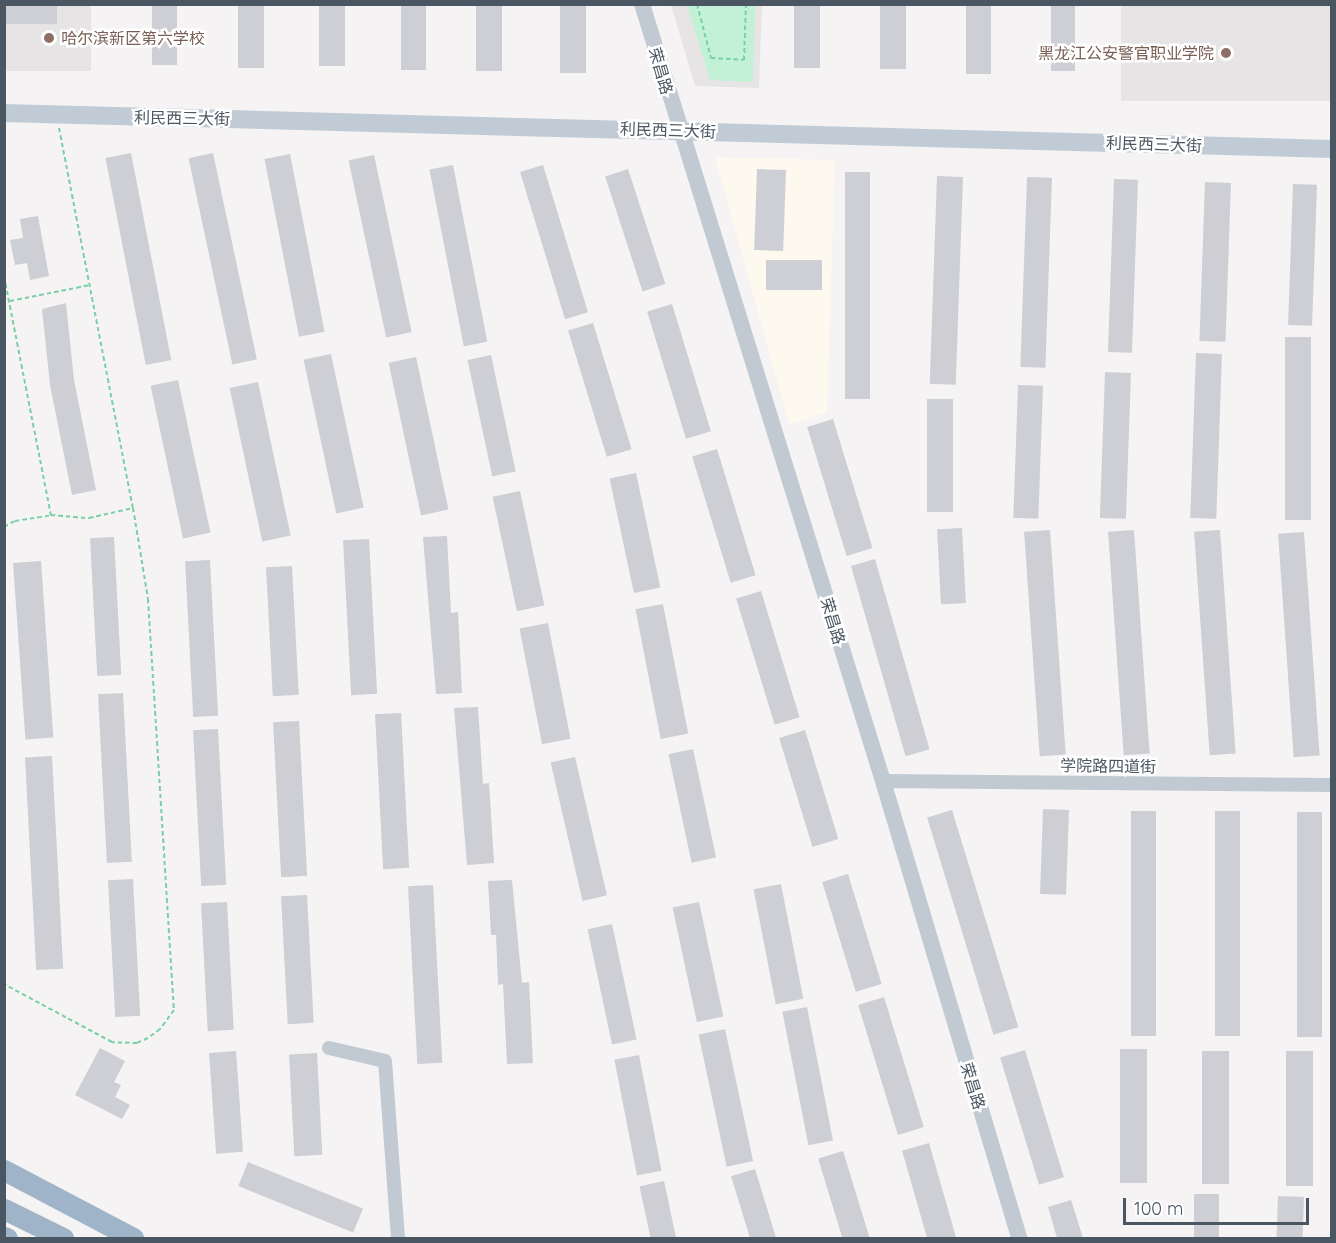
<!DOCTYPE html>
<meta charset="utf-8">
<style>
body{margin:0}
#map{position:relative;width:1336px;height:1243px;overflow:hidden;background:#f5f3f3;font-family:Quicksand,"Noto Sans SC",sans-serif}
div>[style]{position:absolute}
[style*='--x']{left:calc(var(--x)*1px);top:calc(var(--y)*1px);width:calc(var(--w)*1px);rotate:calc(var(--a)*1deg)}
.commercial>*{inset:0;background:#fdf9ef}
.education>*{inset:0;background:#e6e4e5;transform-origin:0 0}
.green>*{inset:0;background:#c3f1d5}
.building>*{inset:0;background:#cdcfd5;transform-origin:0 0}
.path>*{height:2px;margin-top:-1px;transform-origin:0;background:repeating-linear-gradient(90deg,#7ad0a6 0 4.5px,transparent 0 7.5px)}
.minor>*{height:14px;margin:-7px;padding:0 7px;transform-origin:7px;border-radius:7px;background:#c1cad2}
.tertiary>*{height:16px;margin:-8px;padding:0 8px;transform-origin:8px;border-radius:8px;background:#c1cad2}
.secondary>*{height:18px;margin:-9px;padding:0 9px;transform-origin:9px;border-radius:9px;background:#c1cbd6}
.trunk>*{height:21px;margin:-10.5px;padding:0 10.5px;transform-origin:10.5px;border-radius:10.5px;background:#9fb4c9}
.dots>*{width:16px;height:16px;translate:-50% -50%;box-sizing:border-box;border:3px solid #fff;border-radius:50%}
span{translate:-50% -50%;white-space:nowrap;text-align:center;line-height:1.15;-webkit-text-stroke:5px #fff;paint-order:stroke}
.education-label{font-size:16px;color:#785e54}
.left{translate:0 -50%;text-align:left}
.right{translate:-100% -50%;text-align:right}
.street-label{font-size:16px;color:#4a5661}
.frame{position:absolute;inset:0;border:6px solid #4a5661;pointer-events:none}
.scale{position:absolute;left:1123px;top:1198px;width:186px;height:27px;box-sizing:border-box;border:3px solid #4a5661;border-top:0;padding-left:8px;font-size:18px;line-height:21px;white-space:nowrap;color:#4a5661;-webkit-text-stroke:4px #fff;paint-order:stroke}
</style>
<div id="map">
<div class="commercial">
<div style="clip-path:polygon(715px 157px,835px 160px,827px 412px,789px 424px)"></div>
</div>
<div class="education">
<div style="left:5px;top:5px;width:86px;height:66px"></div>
<div style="clip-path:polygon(671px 5px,762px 5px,759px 88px,695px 86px)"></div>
<div style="left:1121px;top:5px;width:210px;height:96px"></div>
</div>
<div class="green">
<div style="clip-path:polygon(687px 5px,755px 5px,753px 82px,710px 80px)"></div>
</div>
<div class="building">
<div style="left:4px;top:4px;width:53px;height:20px"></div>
<div style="left:152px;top:4px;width:25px;height:61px"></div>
<div style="left:238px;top:4px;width:26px;height:64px"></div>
<div style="left:319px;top:4px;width:26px;height:62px"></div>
<div style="left:401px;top:4px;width:25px;height:66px"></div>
<div style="left:476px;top:4px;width:26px;height:67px"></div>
<div style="left:560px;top:4px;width:26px;height:69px"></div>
<div style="left:794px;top:4px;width:26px;height:64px"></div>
<div style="left:880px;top:4px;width:26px;height:65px"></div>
<div style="left:966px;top:4px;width:25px;height:70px"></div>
<div style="left:1051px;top:4px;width:24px;height:67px"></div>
<div style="left:131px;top:153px;width:211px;height:26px;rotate:79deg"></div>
<div style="left:213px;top:153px;width:211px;height:25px;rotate:78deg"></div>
<div style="left:290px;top:154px;width:181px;height:26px;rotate:79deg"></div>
<div style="left:374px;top:155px;width:181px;height:26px;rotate:78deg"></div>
<div style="left:453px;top:165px;width:180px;height:24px;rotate:79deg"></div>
<div style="left:543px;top:165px;width:154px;height:24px;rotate:73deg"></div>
<div style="left:628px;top:169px;width:121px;height:24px;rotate:72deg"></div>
<div style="left:757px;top:169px;width:29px;height:81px;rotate:2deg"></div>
<div style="left:845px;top:172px;width:25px;height:227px"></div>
<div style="left:937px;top:176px;width:26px;height:208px;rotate:2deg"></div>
<div style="left:1027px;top:177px;width:25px;height:190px;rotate:2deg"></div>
<div style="left:1114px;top:179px;width:24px;height:173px;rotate:2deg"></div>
<div style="left:1205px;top:182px;width:26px;height:159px;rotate:2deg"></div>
<div style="left:1293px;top:184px;width:24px;height:141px;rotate:2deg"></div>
<div style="clip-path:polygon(38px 216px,49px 276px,30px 280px,27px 263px,15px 265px,10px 240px,23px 238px,20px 219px)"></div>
<div style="left:766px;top:260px;width:56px;height:30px"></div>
<div style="clip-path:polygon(66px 303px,74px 380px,96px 490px,72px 495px,50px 385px,42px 309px)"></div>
<div style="left:672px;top:304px;width:133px;height:26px;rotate:73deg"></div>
<div style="left:593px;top:323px;width:132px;height:26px;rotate:73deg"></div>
<div style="left:1285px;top:337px;width:26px;height:183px"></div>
<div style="left:1196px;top:353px;width:26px;height:165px;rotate:2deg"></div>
<div style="left:331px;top:354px;width:157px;height:28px;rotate:78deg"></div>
<div style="left:491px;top:355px;width:119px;height:24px;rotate:78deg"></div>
<div style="left:416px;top:357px;width:156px;height:28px;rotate:78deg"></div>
<div style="left:1105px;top:372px;width:26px;height:146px;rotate:2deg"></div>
<div style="left:178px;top:380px;width:156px;height:28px;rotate:78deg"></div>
<div style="left:258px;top:382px;width:157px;height:29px;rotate:78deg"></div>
<div style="left:1018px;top:385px;width:25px;height:133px;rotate:2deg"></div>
<div style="left:927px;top:399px;width:26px;height:113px"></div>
<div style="left:833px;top:419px;width:135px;height:27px;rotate:73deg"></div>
<div style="left:717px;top:449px;width:132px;height:26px;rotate:73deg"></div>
<div style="left:636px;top:473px;width:117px;height:27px;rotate:78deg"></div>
<div style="left:520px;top:491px;width:117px;height:28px;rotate:78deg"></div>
<div style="left:962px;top:528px;width:75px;height:25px;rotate:87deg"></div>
<div style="left:1050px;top:530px;width:225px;height:26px;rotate:86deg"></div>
<div style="left:1134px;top:530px;width:224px;height:26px;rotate:86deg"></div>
<div style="left:1220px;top:530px;width:224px;height:26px;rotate:86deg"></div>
<div style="left:1304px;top:532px;width:224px;height:26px;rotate:86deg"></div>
<div style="clip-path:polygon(447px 536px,451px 613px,458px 612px,462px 693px,436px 694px,423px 537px)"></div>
<div style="left:114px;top:537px;width:138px;height:24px;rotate:87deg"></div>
<div style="left:369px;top:539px;width:155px;height:26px;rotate:87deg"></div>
<div style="left:875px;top:559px;width:198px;height:25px;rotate:74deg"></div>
<div style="left:210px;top:560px;width:156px;height:25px;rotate:87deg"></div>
<div style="left:41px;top:561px;width:177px;height:28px;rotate:86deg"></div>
<div style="left:292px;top:566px;width:129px;height:26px;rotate:87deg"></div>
<div style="left:761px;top:591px;width:132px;height:26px;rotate:73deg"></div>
<div style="left:663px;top:604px;width:132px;height:28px;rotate:79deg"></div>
<div style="left:548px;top:623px;width:118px;height:29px;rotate:79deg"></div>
<div style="left:123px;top:693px;width:169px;height:25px;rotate:87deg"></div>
<div style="clip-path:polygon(478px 707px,483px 784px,489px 783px,494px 863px,467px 865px,454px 708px)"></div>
<div style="left:401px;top:713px;width:155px;height:26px;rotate:87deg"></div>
<div style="left:299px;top:721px;width:155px;height:26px;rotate:87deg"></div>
<div style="left:218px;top:729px;width:156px;height:25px;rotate:87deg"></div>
<div style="left:805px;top:730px;width:114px;height:27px;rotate:73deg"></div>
<div style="left:693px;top:749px;width:111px;height:25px;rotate:78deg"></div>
<div style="left:52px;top:756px;width:213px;height:27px;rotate:87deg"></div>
<div style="left:575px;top:757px;width:142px;height:25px;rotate:77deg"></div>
<div style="left:1043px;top:809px;width:26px;height:85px;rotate:2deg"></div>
<div style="left:952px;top:810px;width:227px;height:26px;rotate:73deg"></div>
<div style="left:1131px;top:811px;width:25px;height:225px"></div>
<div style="left:1215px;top:811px;width:25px;height:225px"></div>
<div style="left:1297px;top:812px;width:25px;height:225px"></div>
<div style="left:848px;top:874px;width:115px;height:27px;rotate:73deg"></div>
<div style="left:133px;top:879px;width:137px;height:25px;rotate:87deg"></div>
<div style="clip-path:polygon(512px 880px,522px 983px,529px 982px,533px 1063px,507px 1064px,503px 984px,498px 985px,496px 935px,491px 935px,488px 881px)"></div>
<div style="left:781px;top:884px;width:117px;height:28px;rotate:79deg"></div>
<div style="left:433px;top:885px;width:178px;height:25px;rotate:87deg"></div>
<div style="left:307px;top:895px;width:128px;height:26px;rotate:87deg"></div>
<div style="left:227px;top:902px;width:128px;height:26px;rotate:87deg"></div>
<div style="left:699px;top:902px;width:117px;height:27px;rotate:78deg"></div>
<div style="left:612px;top:924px;width:118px;height:25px;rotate:78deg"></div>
<div style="left:884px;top:997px;width:136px;height:27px;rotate:73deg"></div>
<div style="left:807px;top:1007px;width:136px;height:25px;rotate:79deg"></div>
<div style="left:725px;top:1029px;width:135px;height:27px;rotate:78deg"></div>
<div style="clip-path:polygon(100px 1048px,125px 1061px,114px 1082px,121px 1085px,115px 1097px,130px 1105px,122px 1119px,75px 1095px)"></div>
<div style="left:1120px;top:1049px;width:27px;height:134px"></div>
<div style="left:1025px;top:1050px;width:133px;height:26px;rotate:73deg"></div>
<div style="left:236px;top:1051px;width:101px;height:27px;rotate:86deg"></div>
<div style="left:1202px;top:1051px;width:27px;height:133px"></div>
<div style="left:1286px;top:1051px;width:27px;height:135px"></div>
<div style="left:317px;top:1053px;width:102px;height:28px;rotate:87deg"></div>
<div style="left:639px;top:1055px;width:118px;height:25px;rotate:79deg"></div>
<div style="left:929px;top:1143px;width:99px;height:28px;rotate:74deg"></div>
<div style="left:843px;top:1151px;width:91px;height:26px;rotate:73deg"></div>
<div style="left:248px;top:1162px;width:124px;height:26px;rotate:22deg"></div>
<div style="left:755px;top:1169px;width:72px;height:25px;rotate:73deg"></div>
<div style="left:664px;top:1181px;width:58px;height:25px;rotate:78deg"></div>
<div style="left:1194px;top:1194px;width:25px;height:44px"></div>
<div style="left:1278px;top:1196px;width:26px;height:42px;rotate:2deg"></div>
<div style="clip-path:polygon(1071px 1200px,1083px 1238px,1057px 1238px,1048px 1207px)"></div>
</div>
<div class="path">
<div style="--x:697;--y:4;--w:56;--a:75.5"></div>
<div style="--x:711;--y:58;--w:33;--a:3"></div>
<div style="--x:744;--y:60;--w:56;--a:-88"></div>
<div style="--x:59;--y:128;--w:387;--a:79"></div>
<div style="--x:4;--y:276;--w:244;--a:78.9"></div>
<div style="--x:51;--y:515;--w:38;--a:5"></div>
<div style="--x:89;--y:518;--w:45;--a:-12.8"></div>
<div style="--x:133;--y:508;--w:92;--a:80.6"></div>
<div style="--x:148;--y:599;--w:412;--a:86.4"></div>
<div style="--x:174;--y:1010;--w:24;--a:126"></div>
<div style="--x:160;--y:1029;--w:15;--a:143"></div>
<div style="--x:148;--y:1038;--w:12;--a:156"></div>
<div style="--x:137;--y:1043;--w:25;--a:-178"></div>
<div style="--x:112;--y:1042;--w:123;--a:-151.8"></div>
<div style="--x:10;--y:301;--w:82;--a:-11.3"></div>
<div style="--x:4;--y:527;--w:13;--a:-29"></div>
<div style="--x:15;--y:521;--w:36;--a:-9"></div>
</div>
<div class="minor">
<div style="--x:883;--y:781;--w:449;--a:0.5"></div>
<div style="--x:329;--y:1048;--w:57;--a:13.1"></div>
<div style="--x:385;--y:1061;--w:177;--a:85.8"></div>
</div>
<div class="tertiary">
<div style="--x:642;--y:4;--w:814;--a:72.77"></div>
<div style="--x:883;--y:781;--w:477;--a:73.4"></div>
</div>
<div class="secondary">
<div style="--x:4;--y:113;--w:1328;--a:1.55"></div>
</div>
<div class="trunk">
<div style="--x:4;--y:1170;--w:146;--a:27.8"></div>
<div style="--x:4;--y:1209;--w:66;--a:26.2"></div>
<div style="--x:4;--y:1237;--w:3;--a:18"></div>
</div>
<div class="dots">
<div style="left:49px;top:38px;background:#8d6e63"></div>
<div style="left:1226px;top:53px;background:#8d6e63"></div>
</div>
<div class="education-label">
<span class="left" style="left:61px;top:38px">哈尔滨新区第六学校</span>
<span class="right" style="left:1214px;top:53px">黑龙江公安警官职业学院</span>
</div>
<div class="street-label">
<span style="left:661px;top:71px;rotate:74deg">荣昌路</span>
<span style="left:182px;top:118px;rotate:1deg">利民西三大街</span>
<span style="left:668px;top:130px;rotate:2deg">利民西三大街</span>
<span style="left:1154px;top:144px;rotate:2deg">利民西三大街</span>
<span style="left:833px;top:621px;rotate:73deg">荣昌路</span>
<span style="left:1108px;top:766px;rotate:1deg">学院路四道街</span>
<span style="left:973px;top:1086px;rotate:73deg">荣昌路</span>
</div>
<div class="frame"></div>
<div class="scale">100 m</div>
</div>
